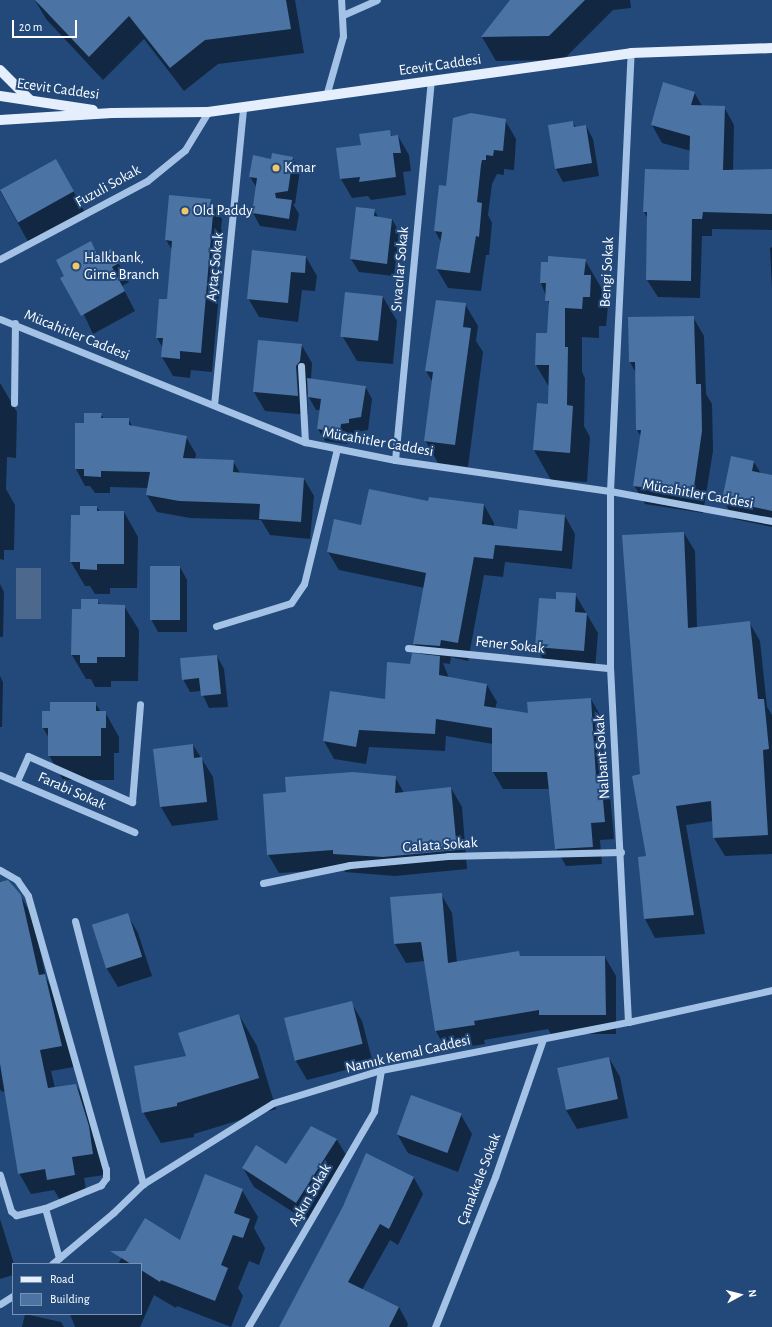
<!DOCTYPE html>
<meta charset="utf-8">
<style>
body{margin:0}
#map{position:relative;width:772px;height:1327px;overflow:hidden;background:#22497a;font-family:"Alegreya Sans",sans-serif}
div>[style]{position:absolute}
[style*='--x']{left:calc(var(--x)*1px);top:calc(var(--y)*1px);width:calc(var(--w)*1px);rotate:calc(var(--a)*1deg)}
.water>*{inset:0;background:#4c698d;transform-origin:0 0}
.shadow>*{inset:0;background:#0007;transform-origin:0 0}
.building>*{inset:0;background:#4b73a3;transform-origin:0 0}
.minor>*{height:7px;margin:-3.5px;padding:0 3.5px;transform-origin:3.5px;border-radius:3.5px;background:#a4c2e5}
.major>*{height:10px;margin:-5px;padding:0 5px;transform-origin:5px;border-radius:5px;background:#e4eefc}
.dots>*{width:11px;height:11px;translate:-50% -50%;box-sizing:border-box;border:2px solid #22497a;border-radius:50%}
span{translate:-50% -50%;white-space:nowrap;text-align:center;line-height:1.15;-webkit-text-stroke:4px #22497a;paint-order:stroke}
.street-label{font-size:15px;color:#fff}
.poi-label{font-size:15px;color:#fff}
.left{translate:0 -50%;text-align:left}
.legend{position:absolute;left:12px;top:1263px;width:130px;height:52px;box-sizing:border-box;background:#22497a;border:1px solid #7a92af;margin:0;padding:5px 7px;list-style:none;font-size:12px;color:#fff}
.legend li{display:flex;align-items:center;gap:8px;height:20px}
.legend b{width:20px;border:1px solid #7a92af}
.north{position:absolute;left:720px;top:1275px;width:40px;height:40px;-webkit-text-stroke:3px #22497a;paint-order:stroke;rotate:83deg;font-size:11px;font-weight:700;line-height:16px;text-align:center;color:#fff}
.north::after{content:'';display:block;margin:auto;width:14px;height:18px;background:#fff;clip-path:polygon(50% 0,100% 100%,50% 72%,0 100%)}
.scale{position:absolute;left:12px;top:20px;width:65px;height:18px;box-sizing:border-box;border:2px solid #fff;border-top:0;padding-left:5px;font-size:12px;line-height:14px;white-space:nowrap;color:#fff;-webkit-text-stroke:3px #22497a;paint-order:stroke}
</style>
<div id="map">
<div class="water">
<div style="left:16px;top:568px;width:25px;height:51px"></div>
</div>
<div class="shadow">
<div style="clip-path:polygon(35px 0,295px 0,304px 53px,218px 64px,184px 91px,144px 39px,103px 80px,46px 19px)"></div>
<div style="clip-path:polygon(511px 0,630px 0,631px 8px,613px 10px,563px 60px,496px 61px,482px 37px)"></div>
<div style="clip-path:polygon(694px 92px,702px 106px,724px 107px,734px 125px,733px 171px,772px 170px,772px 230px,712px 229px,712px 236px,702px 236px,700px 298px,658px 297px,647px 280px,648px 219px,644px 212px,690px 171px,691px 151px,662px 143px,652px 125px)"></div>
<div style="clip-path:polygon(505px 120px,516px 139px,514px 170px,504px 169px,504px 175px,497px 174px,492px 184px,488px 215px,492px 223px,489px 255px,486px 255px,481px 291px,448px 288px,437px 269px,441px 242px,435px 231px,447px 187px)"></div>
<div style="clip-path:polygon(573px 122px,576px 128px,586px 126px,593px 139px,599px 176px,563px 182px,556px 169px,549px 126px)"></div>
<div style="clip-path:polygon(389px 131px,392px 136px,398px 136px,409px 155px,411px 171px,403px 172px,406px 195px,371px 200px,368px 196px,352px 198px,341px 179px,362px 145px)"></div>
<div style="clip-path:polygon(293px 158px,300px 170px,295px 204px,293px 204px,299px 214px,296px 231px,260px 226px,253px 213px,257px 188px,250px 177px,272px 160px)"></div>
<div style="left:56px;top:160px;width:64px;height:64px;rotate:61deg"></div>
<div style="clip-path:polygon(210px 200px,222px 219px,221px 229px,224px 235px,212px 372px,191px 370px,190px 378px,173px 376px,162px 357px,163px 348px,157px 338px,168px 300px,172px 250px,166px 240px)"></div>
<div style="clip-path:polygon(357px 208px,374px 210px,379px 218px,392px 219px,399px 232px,394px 276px,359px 272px,351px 259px)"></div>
<div style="clip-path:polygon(91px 242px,99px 257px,111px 250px,129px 282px,122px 286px,135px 311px,93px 334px,66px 276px)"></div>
<div style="clip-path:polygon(772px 247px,772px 289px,770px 248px)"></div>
<div style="clip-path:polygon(306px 257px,317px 276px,315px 291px,302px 290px,298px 322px,259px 317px,248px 298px)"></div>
<div style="clip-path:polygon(585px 260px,602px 289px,602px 295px,608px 306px,606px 326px,599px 326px,599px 338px,582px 337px,582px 372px,585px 378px,584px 426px,590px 437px,587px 482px,551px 480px,534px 450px,549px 405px,549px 387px,536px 365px,548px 334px,550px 307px,541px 283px)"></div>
<div style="clip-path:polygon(383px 297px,397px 321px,393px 364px,357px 361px,343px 337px)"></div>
<div style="clip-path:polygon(465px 304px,478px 326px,476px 341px,483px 352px,468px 467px,438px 463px,425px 440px,433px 383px,426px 371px)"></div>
<div style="clip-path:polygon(693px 317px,704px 336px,706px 394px,712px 404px,713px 451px,703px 513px,645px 504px,634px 485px,641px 437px,637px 430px,636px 373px,630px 362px,629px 318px)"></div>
<div style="clip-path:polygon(evenodd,301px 344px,312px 363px,311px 379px,365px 386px,372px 399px,368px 430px,356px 432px,356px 436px,348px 437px,347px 444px,325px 441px,318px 429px,320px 410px,316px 410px,307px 394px,308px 415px,265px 411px,254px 392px,301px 344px,325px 429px,345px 431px,345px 433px,325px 431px,325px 429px)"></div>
<div style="clip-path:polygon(0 383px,17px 412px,16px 458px,7px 457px,6px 489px,15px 505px,14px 550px,4px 550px,4px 560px,0 559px)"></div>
<div style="clip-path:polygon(101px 414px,104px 419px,128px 419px,133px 427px,186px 437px,196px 454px,195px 460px,233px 461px,240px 473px,304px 479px,314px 496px,310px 539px,270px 535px,261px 520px,190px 518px,157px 512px,147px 495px,148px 488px,110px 487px,110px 493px,95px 493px,90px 486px,85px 486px,76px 469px,85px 424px)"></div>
<div style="clip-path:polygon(754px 462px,761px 474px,772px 476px,772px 527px,734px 519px,723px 500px)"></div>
<div style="clip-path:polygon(429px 503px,484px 505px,494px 523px,494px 527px,518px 530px,565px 516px,575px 534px,572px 569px,505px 562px,503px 577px,484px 575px,468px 661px,451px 657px,450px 664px,443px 663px,449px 678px,487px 685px,497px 702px,495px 709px,529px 715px,591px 699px,601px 717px,605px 786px,610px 795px,614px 839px,600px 840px,602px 864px,566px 866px,556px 848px,550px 789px,503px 789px,493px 772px,493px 744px,446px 736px,445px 751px,369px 747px,366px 764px,334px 759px,324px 741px,331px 692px,386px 700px,411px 665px,421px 655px,414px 643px,425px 588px,339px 570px,328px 552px,362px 526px)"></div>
<div style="clip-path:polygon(97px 507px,100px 512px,124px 512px,138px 537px,137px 588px,110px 588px,110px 594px,95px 594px,90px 586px,85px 586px,71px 562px,81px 516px)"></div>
<div style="clip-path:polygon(684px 533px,695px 551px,697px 628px,749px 622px,760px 641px,767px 707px,772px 715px,772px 854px,725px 856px,714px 838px,713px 821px,686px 825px,705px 934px,655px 938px,645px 919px,647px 857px,641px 775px)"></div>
<div style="clip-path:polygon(180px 567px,187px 580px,187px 632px,158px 632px,151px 619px)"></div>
<div style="clip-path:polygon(0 584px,4px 592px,3px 637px,0 637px)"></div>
<div style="clip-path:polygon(575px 594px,598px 633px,595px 670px,547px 666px,536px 647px,540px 599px,557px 600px)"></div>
<div style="clip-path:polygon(97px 600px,100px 605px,124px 606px,139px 630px,138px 681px,111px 681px,111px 687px,95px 687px,91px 679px,86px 679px,72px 655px,82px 610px)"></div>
<div style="clip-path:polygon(217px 656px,224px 669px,228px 707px,209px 708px,201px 691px,190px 692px,183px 679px)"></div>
<div style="clip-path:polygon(0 676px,3px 682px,2px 727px,0 727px)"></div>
<div style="clip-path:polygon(95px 703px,101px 712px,105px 712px,119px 737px,119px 753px,114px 753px,114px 780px,63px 780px,49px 755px,49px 738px,43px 728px,43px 712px)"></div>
<div style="clip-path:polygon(193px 745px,213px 777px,218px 820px,172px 826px,161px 807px)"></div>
<div style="clip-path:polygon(395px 777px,404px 793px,451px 788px,462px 807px,467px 869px,395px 876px,345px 872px,343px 869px,279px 873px,268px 854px)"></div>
<div style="clip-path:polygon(0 881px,20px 895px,33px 917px,46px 978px,57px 996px,74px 1067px,51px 1071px,55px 1088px,76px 1085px,88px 1105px,104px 1175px,84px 1178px,87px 1196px,60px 1200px,54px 1190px,31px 1194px,19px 1173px,5px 1091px,2px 1092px,0 1089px)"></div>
<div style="clip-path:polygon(441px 894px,452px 913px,457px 963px,518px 952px,521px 957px,605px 957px,616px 976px,616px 1034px,551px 1034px,548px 1029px,484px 1040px,485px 1044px,446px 1050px,436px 1031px,425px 961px,406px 963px,395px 944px,391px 898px)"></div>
<div style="clip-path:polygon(127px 914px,138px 933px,152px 976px,118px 987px,107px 969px,93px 925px)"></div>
<div style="clip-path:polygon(351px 1002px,362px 1021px,373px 1063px,307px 1080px,296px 1061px)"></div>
<div style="clip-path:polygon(239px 1015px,257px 1046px,276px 1109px,194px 1134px,194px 1137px,161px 1143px,143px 1112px,187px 1057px)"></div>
<div style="clip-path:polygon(609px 1058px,620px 1077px,628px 1118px,577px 1129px,566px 1110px)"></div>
<div style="clip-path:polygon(461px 1115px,472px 1134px,458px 1172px,408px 1153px,397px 1134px)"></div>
<div style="clip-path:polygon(337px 1140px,348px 1158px,307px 1221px,254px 1187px,243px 1168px,287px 1166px)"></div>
<div style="clip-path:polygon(367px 1155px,414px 1178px,423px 1194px,398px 1245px,390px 1240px,362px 1290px,399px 1307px,408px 1324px,407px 1327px,280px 1327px,343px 1206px)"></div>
<div style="clip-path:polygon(242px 1190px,258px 1217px,254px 1228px,265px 1248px,259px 1265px,249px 1261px,238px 1288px,243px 1296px,231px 1327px,177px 1306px,176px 1308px,154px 1295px,140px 1327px,75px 1327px,70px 1314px,141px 1314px,141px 1264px,118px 1264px,145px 1219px,180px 1241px)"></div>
<div style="clip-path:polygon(0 1219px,14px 1264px,13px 1275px,0 1279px)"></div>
<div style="clip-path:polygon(25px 1314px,61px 1322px,64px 1327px,22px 1327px)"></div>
</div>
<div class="building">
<div style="clip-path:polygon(35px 0,286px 0,291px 29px,205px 40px,170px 68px,129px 16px,89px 57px)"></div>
<div style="clip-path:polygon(510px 0,585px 0,549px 36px,481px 37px)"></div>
<div style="clip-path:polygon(663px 82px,695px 92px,691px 105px,725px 106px,723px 170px,772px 169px,772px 214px,703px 212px,702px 219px,692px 219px,691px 281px,646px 280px,647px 212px,643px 212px,645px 169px,689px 170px,690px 136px,651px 125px)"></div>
<div style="clip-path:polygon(471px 113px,506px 119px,503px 151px,494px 150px,493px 156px,486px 155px,486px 160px,482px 160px,481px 165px,477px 202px,482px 203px,479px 237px,476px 236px,470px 273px,436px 269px,442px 232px,434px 231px,439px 185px,446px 186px,453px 118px)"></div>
<div style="clip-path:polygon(573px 121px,574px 127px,586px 125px,592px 163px,555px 169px,548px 125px)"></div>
<div style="clip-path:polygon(390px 130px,391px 136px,398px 135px,401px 153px,393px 153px,396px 177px,359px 182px,360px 177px,340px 179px,336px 148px,361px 145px,359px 134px)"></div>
<div style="clip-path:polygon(272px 153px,293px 157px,288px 191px,275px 193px,276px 198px,292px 200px,289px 219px,252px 213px,257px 178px,249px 177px,253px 155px,271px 159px)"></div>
<div style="left:56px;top:159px;width:37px;height:64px;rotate:61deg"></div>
<div style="clip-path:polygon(169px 195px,211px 199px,209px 214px,213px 214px,201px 353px,180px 351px,180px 359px,161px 357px,163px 338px,156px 338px,159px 299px,167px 299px,172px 241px,165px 240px)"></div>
<div style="clip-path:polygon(356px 207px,375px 209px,374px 216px,392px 219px,387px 264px,350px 259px)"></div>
<div style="clip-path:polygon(91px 241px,98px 256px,111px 249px,119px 263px,112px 267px,125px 291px,81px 316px,60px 278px,64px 276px,56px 260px)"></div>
<div style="clip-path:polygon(252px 250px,306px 256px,305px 273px,291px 272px,288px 303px,247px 299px)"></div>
<div style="clip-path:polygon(548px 256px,586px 259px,584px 275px,591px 275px,590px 297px,583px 297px,582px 309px,565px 308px,565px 347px,568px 347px,567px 405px,573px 406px,570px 453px,533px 450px,537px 403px,548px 404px,549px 365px,535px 365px,536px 333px,547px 333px,549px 301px,545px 301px,546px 283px,540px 283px,541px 262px,548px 262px)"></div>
<div style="left:345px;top:292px;width:38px;height:45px;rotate:6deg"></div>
<div style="clip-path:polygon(436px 300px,466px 303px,463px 327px,471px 328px,455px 445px,424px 441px,433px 372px,425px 371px)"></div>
<div style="clip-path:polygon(694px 316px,696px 384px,701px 384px,702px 431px,693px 494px,633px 486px,641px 430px,636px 430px,635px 362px,629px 362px,628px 317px)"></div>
<div style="clip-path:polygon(258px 340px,302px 344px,300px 361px,296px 366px,298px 396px,253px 392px)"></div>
<div style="clip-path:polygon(307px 378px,366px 386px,361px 417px,349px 419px,349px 423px,341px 424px,340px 432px,317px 429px,321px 399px,308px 397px)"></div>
<div style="clip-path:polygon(84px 413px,102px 413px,101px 418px,129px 418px,129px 425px,187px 436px,183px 458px,234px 460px,233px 472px,304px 478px,301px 522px,259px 519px,260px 504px,179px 501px,146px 495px,150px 472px,101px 471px,101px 477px,84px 476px,84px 469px,75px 469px,75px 423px,84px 423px)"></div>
<div style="clip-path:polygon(731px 456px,754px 461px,752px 471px,772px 475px,772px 511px,722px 500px)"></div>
<div style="clip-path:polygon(369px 489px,428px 501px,429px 497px,484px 504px,482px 524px,517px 529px,519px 510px,565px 515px,562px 551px,495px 545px,493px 559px,474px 557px,458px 643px,441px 640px,440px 646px,413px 644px,426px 573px,327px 552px,334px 519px,361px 525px)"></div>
<div style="clip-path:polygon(80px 506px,97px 506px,97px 511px,124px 511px,124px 564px,97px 564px,97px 570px,80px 569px,80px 562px,70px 562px,71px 515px,80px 515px)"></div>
<div style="clip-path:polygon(684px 532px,688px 628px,750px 621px,758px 699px,764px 699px,769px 749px,763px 750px,768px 835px,713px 838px,711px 801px,676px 806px,694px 915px,644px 919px,638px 857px,646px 856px,632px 776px,640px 774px,622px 535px)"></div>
<div style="left:150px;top:566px;width:30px;height:54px"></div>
<div style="clip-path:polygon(556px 592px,576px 593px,575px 612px,587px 613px,584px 651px,535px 647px,539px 598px,556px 599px)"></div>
<div style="clip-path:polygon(81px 599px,98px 599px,98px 604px,125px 605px,125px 657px,97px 657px,97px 663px,80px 663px,80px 655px,71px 655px,72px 609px,81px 609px)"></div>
<div style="clip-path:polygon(412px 653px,440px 656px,439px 675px,487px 684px,484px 706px,528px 713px,527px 702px,591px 698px,596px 777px,601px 777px,605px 822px,591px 823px,593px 847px,555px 849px,547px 772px,492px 772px,492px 728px,436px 719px,435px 734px,359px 730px,356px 747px,323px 741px,330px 691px,385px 699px,387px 662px,410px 664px)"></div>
<div style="clip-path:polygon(217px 655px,221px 694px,201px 696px,199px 678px,182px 680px,180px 658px)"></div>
<div style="clip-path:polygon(50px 702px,96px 702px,96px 711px,106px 711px,106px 728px,101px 728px,101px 756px,48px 756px,48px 728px,42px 728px,42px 711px,50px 711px)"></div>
<div style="clip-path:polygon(193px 744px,194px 758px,202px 757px,207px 802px,160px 807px,153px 749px)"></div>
<div style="clip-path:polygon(353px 772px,396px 776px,395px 793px,451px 787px,457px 850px,383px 857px,333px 854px,333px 850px,267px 855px,263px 794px,286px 792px,285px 777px)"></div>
<div style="clip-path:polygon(8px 880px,21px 895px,39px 975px,45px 974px,62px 1046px,40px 1050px,48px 1088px,76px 1084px,89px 1126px,93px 1154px,72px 1157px,75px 1175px,47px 1180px,45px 1169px,18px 1174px,0 1064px,0 882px)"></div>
<div style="clip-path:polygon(442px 893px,448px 963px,519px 951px,520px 956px,605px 956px,606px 1015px,539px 1015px,539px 1010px,474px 1021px,475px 1025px,435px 1031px,421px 942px,394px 944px,390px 897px)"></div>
<div style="left:128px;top:913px;width:46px;height:38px;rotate:72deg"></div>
<div style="left:352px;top:1001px;width:44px;height:70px;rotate:76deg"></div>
<div style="clip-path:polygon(239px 1014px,259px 1078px,177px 1103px,177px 1106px,142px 1113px,134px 1066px,186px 1056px,178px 1033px)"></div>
<div style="left:609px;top:1057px;width:43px;height:53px;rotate:78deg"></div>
<div style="left:411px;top:1095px;width:54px;height:42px;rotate:20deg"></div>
<div style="clip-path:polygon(311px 1126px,337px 1139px,296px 1203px,242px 1168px,256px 1145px,286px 1164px)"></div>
<div style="clip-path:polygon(366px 1153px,414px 1177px,389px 1229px,380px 1224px,348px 1282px,399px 1307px,389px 1327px,279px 1327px,343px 1206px)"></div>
<div style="clip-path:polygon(205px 1174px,243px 1189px,234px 1213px,250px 1219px,243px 1238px,233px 1235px,221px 1265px,228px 1268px,215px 1301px,161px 1280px,160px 1282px,141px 1270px,141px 1264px,131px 1264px,110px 1251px,125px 1251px,145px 1218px,180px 1240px)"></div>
</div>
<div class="minor">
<div style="--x:343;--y:15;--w:37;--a:-24"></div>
<div style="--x:326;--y:96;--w:62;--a:-74.2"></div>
<div style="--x:343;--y:36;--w:36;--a:-93"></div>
<div style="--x:0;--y:259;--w:166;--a:-28"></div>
<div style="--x:147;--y:181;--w:49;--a:-39.2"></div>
<div style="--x:185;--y:150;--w:44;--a:-58.8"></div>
<div style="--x:0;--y:319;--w:329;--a:22"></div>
<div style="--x:305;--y:442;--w:92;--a:11.3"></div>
<div style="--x:395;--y:460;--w:217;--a:8.2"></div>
<div style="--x:610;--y:491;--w:165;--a:10.5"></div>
<div style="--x:301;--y:366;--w:76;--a:87"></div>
<div style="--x:14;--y:403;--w:80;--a:-89.3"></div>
<div style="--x:214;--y:405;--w:298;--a:-84.4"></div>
<div style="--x:395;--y:460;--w:381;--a:-84.6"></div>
<div style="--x:216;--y:626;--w:78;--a:-17"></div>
<div style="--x:291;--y:603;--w:23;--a:-56"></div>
<div style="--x:304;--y:584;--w:139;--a:-76.3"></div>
<div style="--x:408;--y:648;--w:203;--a:5.7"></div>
<div style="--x:0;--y:775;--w:146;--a:23"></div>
<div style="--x:17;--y:781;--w:27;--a:-66"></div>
<div style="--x:28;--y:756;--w:114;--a:23.9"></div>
<div style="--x:132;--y:802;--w:98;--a:-85.3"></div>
<div style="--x:0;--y:870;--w:20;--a:30"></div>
<div style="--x:17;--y:880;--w:19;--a:55"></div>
<div style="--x:28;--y:896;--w:284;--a:74.1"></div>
<div style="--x:106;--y:1169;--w:9;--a:90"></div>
<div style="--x:106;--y:1178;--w:9;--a:126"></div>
<div style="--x:101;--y:1185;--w:61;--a:157.7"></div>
<div style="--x:45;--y:1208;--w:30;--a:166"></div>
<div style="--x:16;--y:1215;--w:6;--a:-141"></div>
<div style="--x:11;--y:1211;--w:38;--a:-107"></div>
<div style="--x:263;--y:883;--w:89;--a:-11.7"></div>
<div style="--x:350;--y:865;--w:98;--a:-5.2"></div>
<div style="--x:448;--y:856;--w:173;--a:-1.3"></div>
<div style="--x:75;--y:921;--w:272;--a:75.5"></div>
<div style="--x:628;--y:1022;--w:354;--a:-92.9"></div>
<div style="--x:610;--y:668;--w:177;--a:-90"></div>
<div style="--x:610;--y:491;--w:439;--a:-87.3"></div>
<div style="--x:45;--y:1208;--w:52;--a:74.4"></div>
<div style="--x:52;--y:1264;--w:80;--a:-39.9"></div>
<div style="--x:113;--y:1213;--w:42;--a:-44"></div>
<div style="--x:143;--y:1184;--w:153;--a:-31.9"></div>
<div style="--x:273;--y:1103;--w:113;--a:-17"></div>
<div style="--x:381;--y:1070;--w:252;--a:-11"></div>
<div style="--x:628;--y:1022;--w:148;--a:-12.5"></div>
<div style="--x:0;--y:1304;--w:15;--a:-32"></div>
<div style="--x:248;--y:1327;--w:250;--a:-59.7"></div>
<div style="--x:374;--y:1111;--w:42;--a:-80.3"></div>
<div style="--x:435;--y:1327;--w:162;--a:-68.2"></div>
<div style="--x:495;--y:1177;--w:146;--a:-70.8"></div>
</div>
<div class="major">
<div style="--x:0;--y:70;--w:41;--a:45"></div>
<div style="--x:0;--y:96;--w:94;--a:8.6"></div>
<div style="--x:0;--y:120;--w:112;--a:-3.6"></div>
<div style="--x:112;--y:113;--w:96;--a:-0.6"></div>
<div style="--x:208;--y:112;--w:427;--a:-7.9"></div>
<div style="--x:631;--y:53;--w:141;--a:-2"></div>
</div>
<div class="dots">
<div style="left:276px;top:168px;background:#f0c867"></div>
<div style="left:185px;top:211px;background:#f0c867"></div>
<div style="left:76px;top:266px;background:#f0c867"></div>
</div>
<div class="street-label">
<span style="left:440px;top:65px;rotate:-8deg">Ecevit Caddesi</span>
<span style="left:58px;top:89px;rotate:8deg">Ecevit Caddesi</span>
<span style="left:108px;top:186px;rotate:-29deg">Fuzuli Sokak</span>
<span style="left:215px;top:267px;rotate:-84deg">Aytaç Sokak</span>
<span style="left:400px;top:269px;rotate:-85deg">Sıvacılar Sokak</span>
<span style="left:607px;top:272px;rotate:-87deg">Bengi Sokak</span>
<span style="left:77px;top:335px;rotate:22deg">Mücahitler Caddesi</span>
<span style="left:378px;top:442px;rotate:10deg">Mücahitler Caddesi</span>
<span style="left:698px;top:494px;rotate:10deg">Mücahitler Caddesi</span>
<span style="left:510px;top:645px;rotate:6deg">Fener Sokak</span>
<span style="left:602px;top:757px;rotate:-94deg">Nalbant Sokak</span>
<span style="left:72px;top:791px;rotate:24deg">Farabi Sokak</span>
<span style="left:440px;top:845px;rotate:-4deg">Galata Sokak</span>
<span style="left:408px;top:1054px;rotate:-13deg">Namık Kemal Caddesi</span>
<span style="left:479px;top:1179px;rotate:-69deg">Çanakkale Sokak</span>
<span style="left:310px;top:1195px;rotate:-60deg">Aşkın Sokak</span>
</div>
<div class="poi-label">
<span class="left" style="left:284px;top:168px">Kmar</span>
<span class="left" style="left:193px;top:211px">Old Paddy</span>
<span class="left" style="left:84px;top:266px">Halkbank,<br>Girne Branch</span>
</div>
<ul class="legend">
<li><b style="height:5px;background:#e4eefc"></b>Road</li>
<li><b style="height:11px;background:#4b73a3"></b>Building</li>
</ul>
<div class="north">N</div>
<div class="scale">20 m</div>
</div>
